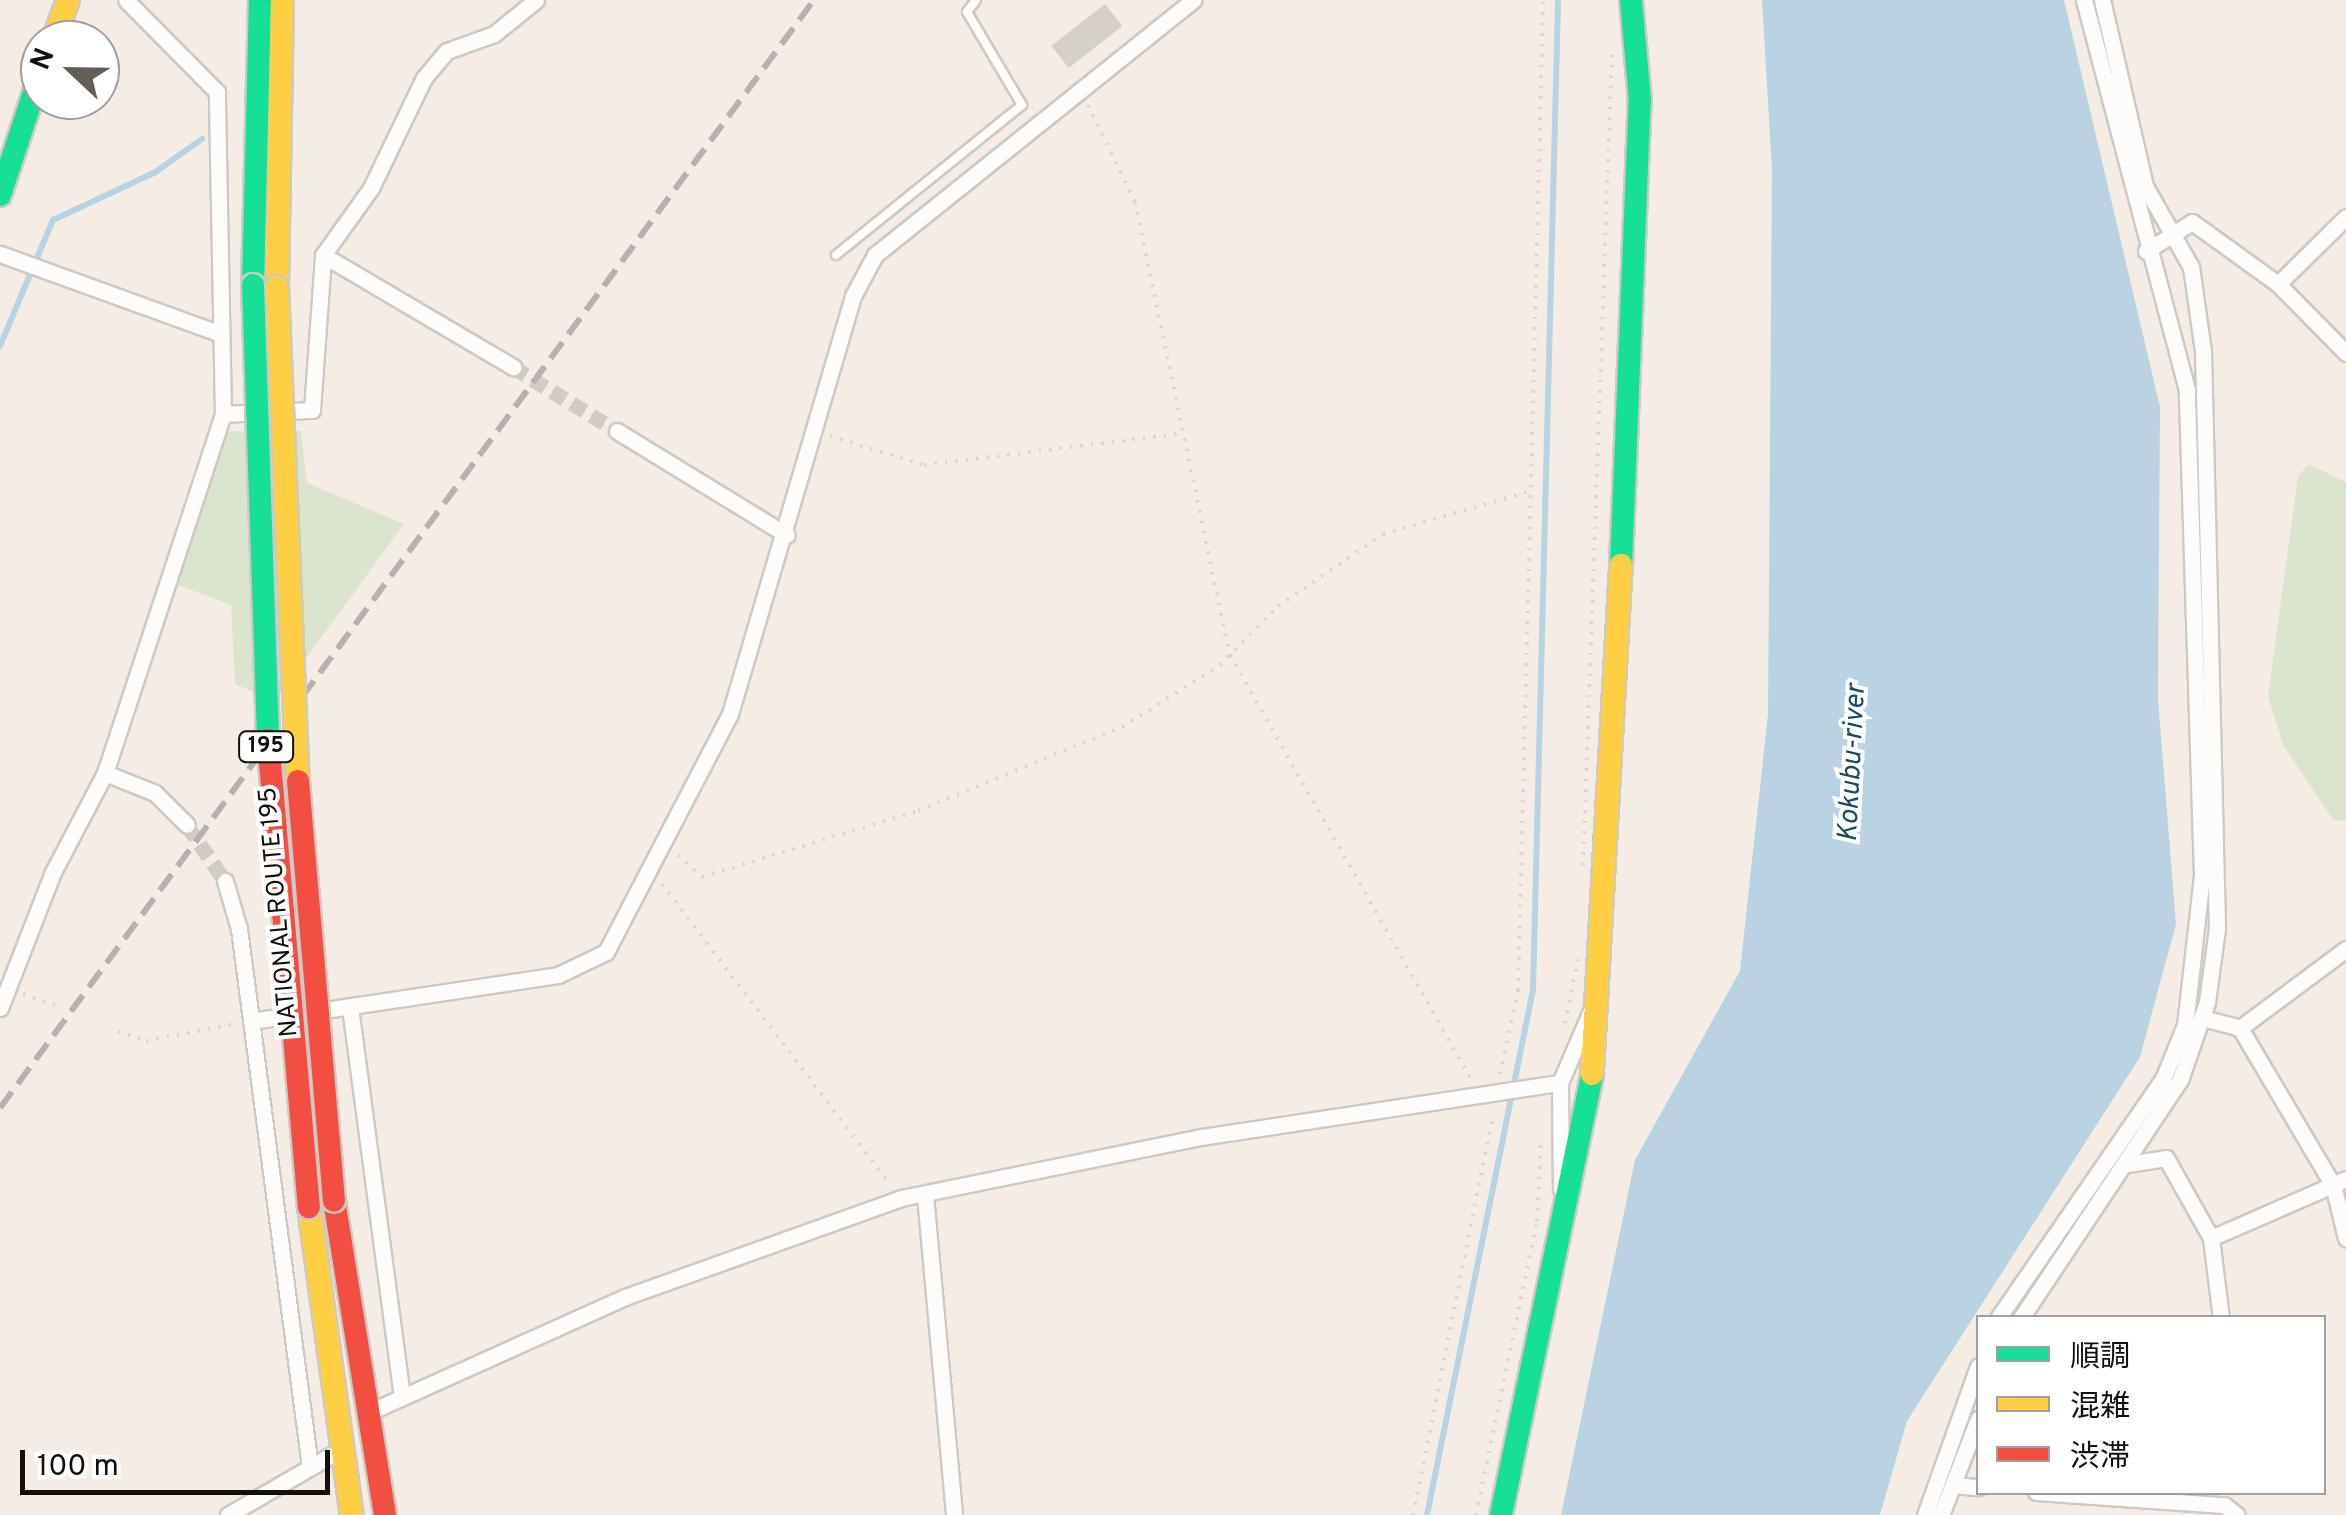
<!DOCTYPE html>
<meta charset="utf-8">
<style>
body{margin:0}
#map{position:relative;width:2346px;height:1515px;overflow:hidden;background:#f5ede5;font-family:Overpass,"Noto Sans JP",sans-serif}
div>[style]{position:absolute}
[style*='--x']{left:calc(var(--x)*1px);top:calc(var(--y)*1px);width:calc(var(--w)*1px);rotate:calc(var(--a)*1deg)}
.green>*{inset:0;background:#dbe4ce}
.water>*{inset:0;background:#b9d3e2}
.stream>*{height:6px;margin:-3px;padding:0 3px;transform-origin:3px;border-radius:3px;background:#b9d3e2}
.building>*{inset:0;background:#d6d0ca;transform-origin:0 0}
.street-tunnel>*{height:15px;margin-top:-7.5px;transform-origin:0;background:repeating-linear-gradient(90deg,#d3ccc4 0 15px,transparent 0 23px)}
.path>*{height:4px;margin-top:-2px;transform-origin:0;background:repeating-linear-gradient(90deg,#d9d7d5 0 2.5px,transparent 0 10.5px)}
.roads{filter:drop-shadow(2px 0 #cec9c2) drop-shadow(-2px 0 #cec9c2) drop-shadow(0 2px #cec9c2) drop-shadow(0 -2px #cec9c2)}
.lane>*{height:8px;margin:-4px;padding:0 4px;transform-origin:4px;border-radius:4px;background:#fefcfb}
.street>*{height:15px;margin:-7.5px;padding:0 7.5px;transform-origin:7.5px;border-radius:7.5px;background:#fefcfb}
.fast>*{height:22px;margin:-11px;padding:0 11px;transform-origin:11px;border-radius:11px;background:#16e098}
.slow>*{height:22px;margin:-11px;padding:0 11px;transform-origin:11px;border-radius:11px;background:#ffcf43}
.jam>*{height:22px;margin:-11px;padding:0 11px;transform-origin:11px;border-radius:11px;background:#f24e42}
.rail>*{height:6px;margin-top:-3px;transform-origin:0;background:repeating-linear-gradient(90deg,#b5b3b1 0 20px,transparent 0 30px)}
.bridges{filter:drop-shadow(2px 0 #cec9c2) drop-shadow(-2px 0 #cec9c2) drop-shadow(0 2px #cec9c2) drop-shadow(0 -2px #cec9c2)}
.fast-bridge>*{height:22px;margin:-11px;padding:0 11px;transform-origin:11px;border-radius:11px;background:#16e098}
.slow-bridge>*{height:22px;margin:-11px;padding:0 11px;transform-origin:11px;border-radius:11px;background:#ffcf43}
.jam-bridge>*{height:22px;margin:-11px;padding:0 11px;transform-origin:11px;border-radius:11px;background:#f24e42}
span{translate:-50% -50%;white-space:nowrap;text-align:center;line-height:1.15;-webkit-text-stroke:8px #fff;paint-order:stroke}
.shield-label span{padding:2px 8px;background:#fff;border:2px solid;border-radius:8px;-webkit-text-stroke-width:0}
.shield-label{font-size:22px;color:#130f0a;font-weight:700}
.street-label{font-size:25px;color:#130f0a}
.water-label{font-size:28px;color:#184a64;font-style:italic}
.legend{position:absolute;left:1976px;top:1315px;width:350px;height:180px;box-sizing:border-box;background:#fff;border:2px solid #a19f9d;margin:0;padding:12px 18px;list-style:none;font-size:30px;color:#130f0a}
.legend li{display:flex;align-items:center;gap:20px;height:50px}
.legend b{width:50px;border:2px solid #a19f9d}
.north{position:absolute;left:20px;top:20px;width:100px;height:100px;box-sizing:border-box;background:#fff;border:2px solid #a19f9d;border-radius:50%;rotate:292deg;font-size:28px;font-weight:700;line-height:40px;text-align:center;color:#130f0a}
.north::after{content:'';display:block;margin:auto;width:35px;height:45px;background:#625d57;clip-path:polygon(50% 0,100% 100%,50% 72%,0 100%)}
.scale{position:absolute;left:20px;top:1450px;width:310px;height:45px;box-sizing:border-box;border:5px solid #130f0a;border-top:0;padding-left:12px;font-size:30px;line-height:35px;white-space:nowrap;color:#130f0a;-webkit-text-stroke:8px #fff;paint-order:stroke}
</style>
<div id="map">
<div class="green">
<div style="clip-path:polygon(229px 431px,301px 431px,307px 483px,404px 524px,275px 701px,235px 684px,231px 605px,173px 583px)"></div>
<div style="clip-path:polygon(2309px 464px,2346px 482px,2346px 821px,2333px 820px,2283px 745px,2268px 696px,2298px 476px)"></div>
</div>
<div class="water">
<div style="clip-path:polygon(1762px 0,2064px 0,2160px 407px,2158px 699px,2176px 924px,2140px 1057px,1907px 1421px,1880px 1515px,1561px 1515px,1635px 1160px,1740px 971px,1768px 714px,1772px 171px)"></div>
</div>
<div class="stream">
<div style="--x:0;--y:346;--w:137;--a:-67.2"></div>
<div style="--x:53;--y:220;--w:111;--a:-25"></div>
<div style="--x:154;--y:173;--w:59;--a:-35.3"></div>
<div style="--x:1427;--y:1515;--w:536;--a:-78.59"></div>
<div style="--x:1533;--y:990;--w:990;--a:-88.55"></div>
</div>
<div class="building">
<div style="left:1105px;top:4px;width:28px;height:68px;rotate:52deg"></div>
</div>
<div class="street-tunnel">
<div style="--x:513;--y:367;--w:122;--a:31.6"></div>
<div style="--x:187;--y:825;--w:68;--a:55.8"></div>
</div>
<div class="path">
<div style="--x:1088;--y:105;--w:108;--a:64.1"></div>
<div style="--x:1135;--y:202;--w:463;--a:78.2"></div>
<div style="--x:1230;--y:655;--w:489;--a:60.4"></div>
<div style="--x:830;--y:436;--w:98;--a:17.1"></div>
<div style="--x:924;--y:465;--w:255;--a:-7"></div>
<div style="--x:678;--y:855;--w:33;--a:43"></div>
<div style="--x:702;--y:877;--w:226;--a:-17"></div>
<div style="--x:918;--y:811;--w:221;--a:-22.4"></div>
<div style="--x:1122;--y:727;--w:116;--a:-32.3"></div>
<div style="--x:1220;--y:665;--w:83;--a:-45.5"></div>
<div style="--x:1278;--y:606;--w:127;--a:-34.4"></div>
<div style="--x:1383;--y:534;--w:151;--a:-16.2"></div>
<div style="--x:1583;--y:865;--w:816;--a:-87.96"></div>
<div style="--x:662;--y:884;--w:375;--a:52.8"></div>
<div style="--x:23;--y:994;--w:37;--a:19"></div>
<div style="--x:1565;--y:1023;--w:65;--a:-78.5"></div>
<div style="--x:118;--y:1031;--w:30;--a:20"></div>
<div style="--x:146;--y:1041;--w:91;--a:-10.8"></div>
<div style="--x:1500;--y:1074;--w:85;--a:-77.8"></div>
<div style="--x:1518;--y:991;--w:991;--a:-88.55"></div>
<div style="--x:1413;--y:1515;--w:410;--a:-78.7"></div>
<div style="--x:1476;--y:1515;--w:300;--a:-78.3"></div>
<div style="--x:1537;--y:1221;--w:81;--a:-87.2"></div>
</div>
<div class="roads">
<div class="lane">
<div style="--x:836;--y:255;--w:239;--a:-38.9"></div>
<div style="--x:1022;--y:105;--w:108;--a:-120.6"></div>
<div style="--x:967;--y:12;--w:15;--a:-53"></div>
</div>
<div class="street">
<div style="--x:2146;--y:251;--w:54;--a:-32.2"></div>
<div style="--x:2192;--y:222;--w:106;--a:35.8"></div>
<div style="--x:2278;--y:284;--w:97;--a:45.4"></div>
<div style="--x:0;--y:254;--w:232;--a:19.9"></div>
<div style="--x:323;--y:255;--w:221;--a:30.5"></div>
<div style="--x:2278;--y:284;--w:95;--a:-44.6"></div>
<div style="--x:223;--y:414;--w:89;--a:-2.6"></div>
<div style="--x:312;--y:410;--w:155;--a:-85.9"></div>
<div style="--x:323;--y:255;--w:82;--a:-54.4"></div>
<div style="--x:371;--y:188;--w:122;--a:-64.3"></div>
<div style="--x:424;--y:78;--w:35;--a:-50"></div>
<div style="--x:447;--y:51;--w:50;--a:-19.9"></div>
<div style="--x:494;--y:34;--w:54;--a:-39"></div>
<div style="--x:617;--y:431;--w:199;--a:31.5"></div>
<div style="--x:105;--y:773;--w:54;--a:21.8"></div>
<div style="--x:155;--y:793;--w:45;--a:45"></div>
<div style="--x:225;--y:881;--w:50;--a:73.7"></div>
<div style="--x:239;--y:929;--w:543;--a:82.48"></div>
<div style="--x:350;--y:1007;--w:391;--a:82.4"></div>
<div style="--x:0;--y:1008;--w:146;--a:-68.7"></div>
<div style="--x:53;--y:872;--w:112;--a:-62.3"></div>
<div style="--x:105;--y:773;--w:378;--a:-71.8"></div>
<div style="--x:223;--y:414;--w:322;--a:-91.1"></div>
<div style="--x:217;--y:92;--w:129;--a:-134.7"></div>
<div style="--x:2203;--y:1018;--w:38;--a:15"></div>
<div style="--x:2240;--y:1028;--w:182;--a:59.4"></div>
<div style="--x:2333;--y:1185;--w:55;--a:76.2"></div>
<div style="--x:251;--y:1021;--w:310;--a:-8.5"></div>
<div style="--x:558;--y:975;--w:53;--a:-25.6"></div>
<div style="--x:606;--y:952;--w:268;--a:-62.5"></div>
<div style="--x:730;--y:714;--w:436;--a:-73.6"></div>
<div style="--x:853;--y:296;--w:47;--a:-61.8"></div>
<div style="--x:875;--y:255;--w:408;--a:-38.7"></div>
<div style="--x:2240;--y:1028;--w:132;--a:-36.7"></div>
<div style="--x:1560;--y:1083;--w:84;--a:-66.8"></div>
<div style="--x:2128;--y:1164;--w:38;--a:-9"></div>
<div style="--x:2166;--y:1158;--w:92;--a:60.6"></div>
<div style="--x:2211;--y:1238;--w:147;--a:-23.6"></div>
<div style="--x:925;--y:1195;--w:321;--a:84.8"></div>
<div style="--x:2211;--y:1238;--w:81;--a:82.9"></div>
<div style="--x:1998;--y:1318;--w:290;--a:-55.4"></div>
<div style="--x:2163;--y:1079;--w:58;--a:-67.8"></div>
<div style="--x:2185;--y:1025;--w:150;--a:-83.5"></div>
<div style="--x:2202;--y:876;--w:486;--a:-91.8"></div>
<div style="--x:2187;--y:390;--w:403;--a:-104.8"></div>
<div style="--x:2021;--y:1318;--w:286;--a:-56.3"></div>
<div style="--x:2180;--y:1080;--w:83;--a:-70.9"></div>
<div style="--x:2207;--y:1002;--w:75;--a:-82.3"></div>
<div style="--x:2217;--y:928;--w:577;--a:-91.39"></div>
<div style="--x:2203;--y:351;--w:85;--a:-98.1"></div>
<div style="--x:2191;--y:267;--w:93;--a:-119.6"></div>
<div style="--x:2145;--y:186;--w:191;--a:-103"></div>
<div style="--x:367;--y:1413;--w:283;--a:-24.2"></div>
<div style="--x:625;--y:1297;--w:293;--a:-19.7"></div>
<div style="--x:901;--y:1198;--w:306;--a:-11.5"></div>
<div style="--x:1201;--y:1137;--w:363;--a:-8.6"></div>
<div style="--x:1560;--y:1083;--w:106;--a:89.5"></div>
<div style="--x:1953;--y:1485;--w:25;--a:5"></div>
<div style="--x:2036;--y:1492;--w:188;--a:4"></div>
<div style="--x:2224;--y:1505;--w:16;--a:38"></div>
<div style="--x:228;--y:1515;--w:132;--a:-30.1"></div>
<div style="--x:1925;--y:1515;--w:158;--a:-70.4"></div>
<div style="--x:1941;--y:1515;--w:103;--a:-68.9"></div>
</div>
<div class="fast">
<div style="--x:0;--y:195;--w:127;--a:-71.7"></div>
<div style="--x:253;--y:285;--w:285;--a:-88.6"></div>
<div style="--x:1621;--y:565;--w:464;--a:-87.7"></div>
<div style="--x:1640;--y:101;--w:101;--a:-95.1"></div>
<div style="--x:1501;--y:1515;--w:450;--a:-78.3"></div>
</div>
<div class="slow">
<div style="--x:53;--y:40;--w:43;--a:-69.4"></div>
<div style="--x:277;--y:287;--w:287;--a:-89"></div>
<div style="--x:1592;--y:1074;--w:510;--a:-86.74"></div>
<div style="--x:309;--y:1207;--w:311;--a:82.1"></div>
</div>
<div class="jam">
<div style="--x:334;--y:1200;--w:319;--a:80.8"></div>
</div>
</div>
<div class="rail">
<div style="--x:0;--y:1108;--w:1375;--a:-53.7"></div>
</div>
<div class="bridges">
<div class="fast-bridge">
<div style="--x:253;--y:285;--w:455;--a:88.1"></div>
</div>
<div class="slow-bridge">
<div style="--x:277;--y:287;--w:494;--a:87.6"></div>
</div>
<div class="jam-bridge">
<div style="--x:268;--y:740;--w:469;--a:85"></div>
<div style="--x:298;--y:781;--w:421;--a:85.1"></div>
</div>
</div>
<div class="shield-label">
<span style="left:266px;top:747px">195</span>
</div>
<div class="street-label">
<span style="left:280px;top:912px;rotate:-95deg">NATIONAL ROUTE 195</span>
</div>
<div class="water-label">
<span style="left:1853px;top:763px;rotate:-87deg">Kokubu-river</span>
</div>
<ul class="legend">
<li><b style="height:12px;background:#16e098"></b>順調</li>
<li><b style="height:12px;background:#ffcf43"></b>混雑</li>
<li><b style="height:12px;background:#f24e42"></b>渋滞</li>
</ul>
<div class="north">N</div>
<div class="scale">100 m</div>
</div>
